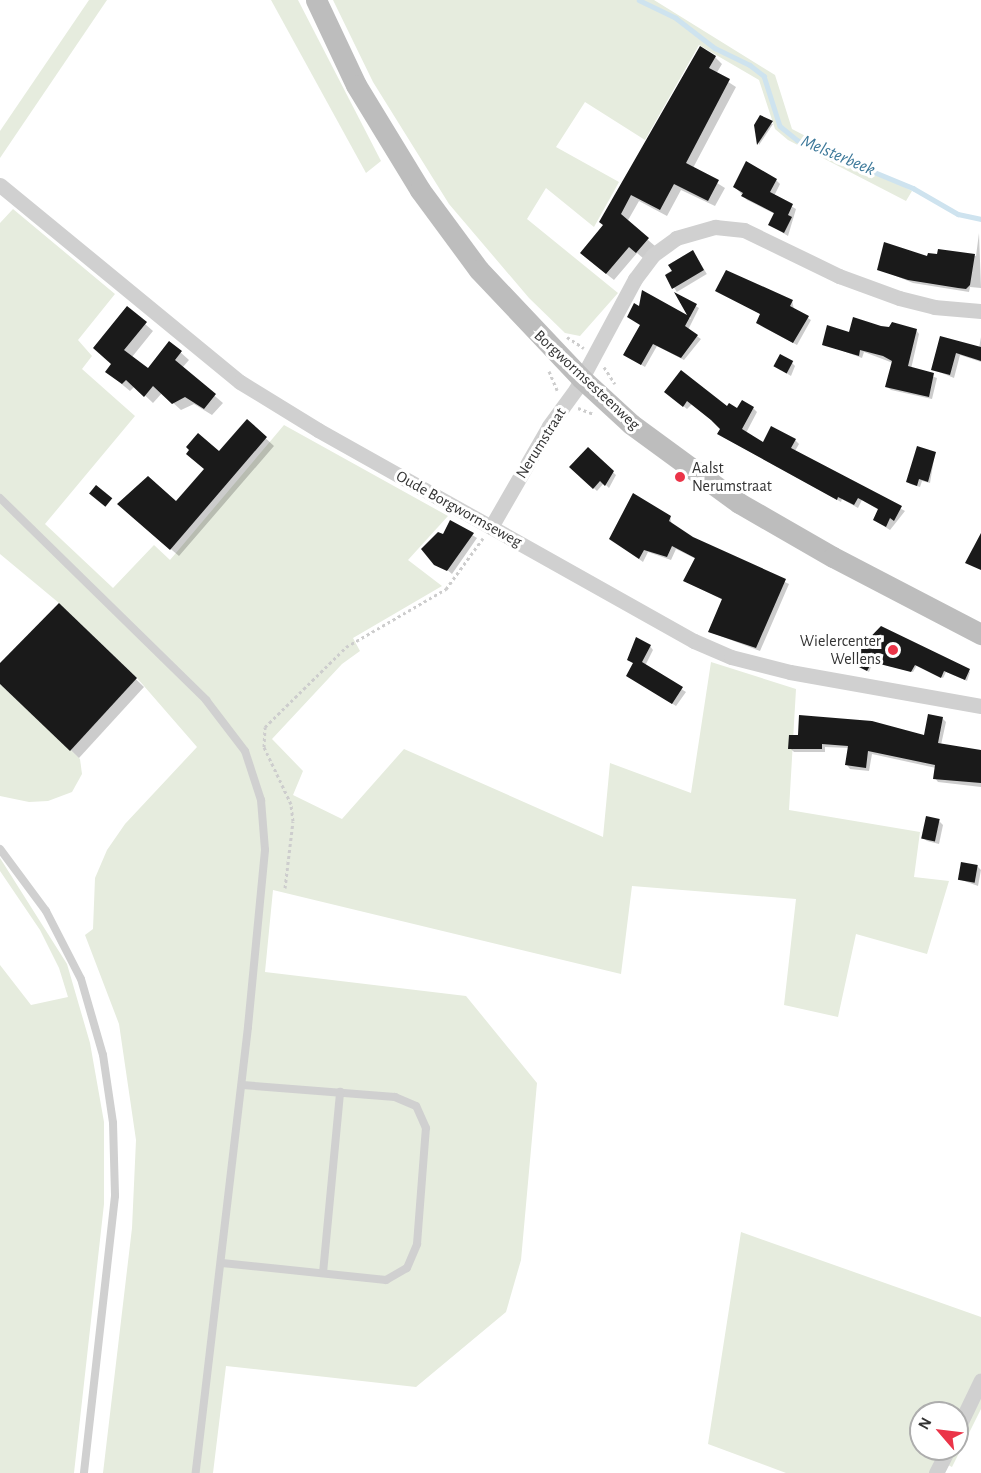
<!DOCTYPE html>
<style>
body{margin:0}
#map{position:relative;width:981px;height:1473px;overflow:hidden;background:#fff;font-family:"Alegreya Sans",sans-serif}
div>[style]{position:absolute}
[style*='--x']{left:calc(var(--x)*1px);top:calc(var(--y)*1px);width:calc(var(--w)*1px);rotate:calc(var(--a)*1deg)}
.green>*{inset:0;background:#e6ecde}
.shadow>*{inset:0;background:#0003;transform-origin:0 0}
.stream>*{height:4.5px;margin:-2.25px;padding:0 2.25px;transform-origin:2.25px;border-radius:2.25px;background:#cee3ef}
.building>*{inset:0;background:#1a1a1a;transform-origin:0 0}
.path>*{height:3px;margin-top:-1.5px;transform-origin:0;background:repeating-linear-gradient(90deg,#cdcdcd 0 3px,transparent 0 6px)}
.lane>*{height:8px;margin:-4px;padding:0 4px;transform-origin:4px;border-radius:4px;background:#d0d0d0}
.street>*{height:15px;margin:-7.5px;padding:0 7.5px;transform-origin:7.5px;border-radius:7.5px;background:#d0d0d0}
.secondary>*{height:21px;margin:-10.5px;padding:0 10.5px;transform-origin:10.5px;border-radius:10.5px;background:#bdbdbd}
.dots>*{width:16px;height:16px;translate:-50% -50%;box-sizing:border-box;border:3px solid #fff;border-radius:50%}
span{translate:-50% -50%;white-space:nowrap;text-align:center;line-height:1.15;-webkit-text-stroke:6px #fff;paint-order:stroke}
.street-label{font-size:16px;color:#333}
.poi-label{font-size:16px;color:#333}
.left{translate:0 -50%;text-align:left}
.right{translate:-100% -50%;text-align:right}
.water-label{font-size:18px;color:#3c7899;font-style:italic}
.north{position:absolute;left:909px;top:1401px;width:60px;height:60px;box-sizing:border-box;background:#fff;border:2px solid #adadad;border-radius:50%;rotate:298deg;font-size:16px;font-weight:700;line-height:24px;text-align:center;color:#333}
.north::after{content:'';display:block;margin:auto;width:21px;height:27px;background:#eb3448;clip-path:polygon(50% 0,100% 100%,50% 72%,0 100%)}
</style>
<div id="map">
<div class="green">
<div style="clip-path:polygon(89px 0,107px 0,0 158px,0 131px)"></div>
<div style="clip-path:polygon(271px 0,298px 0,381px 161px,366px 173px)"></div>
<div style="clip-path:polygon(333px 0,654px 0,775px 75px,792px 129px,912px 191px,906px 201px,788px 140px,775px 129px,759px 80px,699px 45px,645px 140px,585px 102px,556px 147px,619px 182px,594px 227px,546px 188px,527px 219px,618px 293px,580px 336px,565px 333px,529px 298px,449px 204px,373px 82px)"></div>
<div style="clip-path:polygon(13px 209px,115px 294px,78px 340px,92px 356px,82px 369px,135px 416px,45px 524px,113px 588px,154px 545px,170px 560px,284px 425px,448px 516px,408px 560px,442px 586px,353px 638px,360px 651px,342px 664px,272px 739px,303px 771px,293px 795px,342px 819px,404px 749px,603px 837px,610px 763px,691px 793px,711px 662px,796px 689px,789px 810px,920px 832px,914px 877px,949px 881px,927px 954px,856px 934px,838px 1017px,784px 1005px,796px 899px,632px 886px,621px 974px,273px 890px,265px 972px,466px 996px,537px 1083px,521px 1260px,506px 1312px,416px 1387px,226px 1366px,213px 1473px,103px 1473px,132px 1228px,136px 1140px,119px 1024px,85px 935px,93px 929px,95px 878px,107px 850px,125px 824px,197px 747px,137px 678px,59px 603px,0 554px,0 223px)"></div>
<div style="clip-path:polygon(0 684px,80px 759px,82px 774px,72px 792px,48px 801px,29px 802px,0 796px)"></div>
<div style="clip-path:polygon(0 858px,67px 964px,90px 1043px,104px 1122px,104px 1204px,74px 1473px,0 1473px,0 965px,31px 1005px,68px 997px,59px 968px,40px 930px,0 871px)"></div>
<div style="clip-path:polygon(evenodd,741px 1232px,981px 1317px,981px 1409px,952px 1467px,942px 1462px,936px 1473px,786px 1473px,708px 1444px,741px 1232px,921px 1413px,957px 1413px,957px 1449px,921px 1449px,921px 1413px)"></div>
</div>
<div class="shadow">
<div style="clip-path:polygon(715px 57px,722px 64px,716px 74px,736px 87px,693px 168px,725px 188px,715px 206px,681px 190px,667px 216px,639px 201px,627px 222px,655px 246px,644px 259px,637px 253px,614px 280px,589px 260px,604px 226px)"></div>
<div style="clip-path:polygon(773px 124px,759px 145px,755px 125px)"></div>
<div style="clip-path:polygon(776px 180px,780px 184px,774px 196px,796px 209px,788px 236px,770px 225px,775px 214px,747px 200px,735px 187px)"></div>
<div style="clip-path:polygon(979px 233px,981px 288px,970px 287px,969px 292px,913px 283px,879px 269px,938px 256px,939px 251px,976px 256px)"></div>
<div style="left:696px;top:256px;width:21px;height:35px;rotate:59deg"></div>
<div style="clip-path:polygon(717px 290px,792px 301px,794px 309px,811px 320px,797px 345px,761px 326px,758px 322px,762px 315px)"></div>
<div style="clip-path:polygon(643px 293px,691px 319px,678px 296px,699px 308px,688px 330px,701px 339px,684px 360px,657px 346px,645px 367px,625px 355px,642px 326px)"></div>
<div style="clip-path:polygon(127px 308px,153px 331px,132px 357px,148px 370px,170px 343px,189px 360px,182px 368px,223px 403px,212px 415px,194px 404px,181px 410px,162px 393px,153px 403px,135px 386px,130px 391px,107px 372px,113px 364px)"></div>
<div style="clip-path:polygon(916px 330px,919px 334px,911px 369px,937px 378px,932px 399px,891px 390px,887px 387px,893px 363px,864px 352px,862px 358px,824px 344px,850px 334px)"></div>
<div style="clip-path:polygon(981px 337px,981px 362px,960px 355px,954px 378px,932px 369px,941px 338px,979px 348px)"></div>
<div style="clip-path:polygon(792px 363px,795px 366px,791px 376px,775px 366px)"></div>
<div style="clip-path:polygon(670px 395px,727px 409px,753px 408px,757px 412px,746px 433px,764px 444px,795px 440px,799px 444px,795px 451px,905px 511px,890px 530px,874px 520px,879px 510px,862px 500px,858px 508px,842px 499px,841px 502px,723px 437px,722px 429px,692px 404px,687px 409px)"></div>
<div style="clip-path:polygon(247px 421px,274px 446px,179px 556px,127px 512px,177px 503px)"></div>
<div style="clip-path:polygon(588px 449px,616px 475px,609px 488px,604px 483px,597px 491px,571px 467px)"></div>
<div style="clip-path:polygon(935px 453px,930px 483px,922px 481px,920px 487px,910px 484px,908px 482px)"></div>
<div style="clip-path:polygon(670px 517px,672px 525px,692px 538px,789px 584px,760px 651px,710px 632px,723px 600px,685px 581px,696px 559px,676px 549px,671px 560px,648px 552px,643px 562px,615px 542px)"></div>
<div style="clip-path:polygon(451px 522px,477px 538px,452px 574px,423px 549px,443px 536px)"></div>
<div style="clip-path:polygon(59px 605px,144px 687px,79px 758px,0 682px,0 665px)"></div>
<div style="clip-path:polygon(650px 646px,653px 650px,645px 666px,686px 692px,676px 706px,628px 676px,634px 664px,628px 659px)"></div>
<div style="clip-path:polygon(858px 652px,969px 671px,970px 672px,967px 681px,946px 672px,943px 678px,917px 665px,913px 672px,873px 662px,869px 672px,853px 663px)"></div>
<div style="clip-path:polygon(942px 718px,946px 722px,941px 745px,981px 752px,981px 787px,938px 782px,935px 778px,936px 768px,872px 754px,869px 771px,850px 769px,847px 765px,849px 748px,825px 747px,825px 752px,794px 752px,790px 748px,790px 736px,926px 736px)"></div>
<div style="clip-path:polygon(939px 821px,943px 825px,939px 844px,927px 841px,923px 838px)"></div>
<div style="clip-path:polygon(977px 866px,981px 870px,978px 886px,959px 879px)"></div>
</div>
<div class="stream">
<div style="--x:639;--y:0;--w:41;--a:25.9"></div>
<div style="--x:676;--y:18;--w:49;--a:37.6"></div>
<div style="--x:715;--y:48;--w:39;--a:26"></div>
<div style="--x:750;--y:65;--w:18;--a:38"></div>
<div style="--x:764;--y:76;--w:52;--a:72.3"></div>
<div style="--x:780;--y:126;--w:22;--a:39"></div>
<div style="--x:797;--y:140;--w:126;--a:22.5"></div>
<div style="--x:913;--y:188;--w:52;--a:30"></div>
<div style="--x:958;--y:214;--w:24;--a:12"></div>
</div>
<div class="building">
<div style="clip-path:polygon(700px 46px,716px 56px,709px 68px,730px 79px,686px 163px,719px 180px,708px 201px,674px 184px,660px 210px,631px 195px,621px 214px,649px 238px,636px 253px,629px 247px,606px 274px,580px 253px,603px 225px,599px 222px)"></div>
<div style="clip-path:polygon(760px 115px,773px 121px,757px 145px,754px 125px)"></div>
<div style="clip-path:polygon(746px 161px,777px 179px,770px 192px,793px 204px,788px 215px,792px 217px,784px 233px,768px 225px,774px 213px,741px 196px,743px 193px,733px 187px)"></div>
<div style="clip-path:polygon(884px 242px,927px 256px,928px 253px,937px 254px,938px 249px,975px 254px,970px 285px,966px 289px,958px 288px,908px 280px,877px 270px)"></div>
<div style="clip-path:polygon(693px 250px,704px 270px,672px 289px,665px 275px,672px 271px,668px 265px)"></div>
<div style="clip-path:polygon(726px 270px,793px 300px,790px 306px,809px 316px,793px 343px,756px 323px,760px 314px,715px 291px)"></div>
<div style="clip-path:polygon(642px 290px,687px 315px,674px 292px,697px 304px,685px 326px,698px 335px,681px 358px,653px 344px,641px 365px,623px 355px,640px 325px,627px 317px,634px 303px,639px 306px)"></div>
<div style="clip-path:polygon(127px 306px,147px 322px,124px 350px,148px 368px,169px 341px,182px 351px,175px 360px,216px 394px,204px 409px,185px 397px,172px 404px,153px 386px,144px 397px,126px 380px,122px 384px,105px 372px,111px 364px,93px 348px)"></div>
<div style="clip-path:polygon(853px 317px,881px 326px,889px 327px,892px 322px,917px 329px,908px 366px,934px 373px,929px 397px,885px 387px,892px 361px,883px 356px,860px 350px,859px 356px,822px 345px,827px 325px,849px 332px)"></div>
<div style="clip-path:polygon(940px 336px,981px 347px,981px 361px,956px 353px,950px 375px,931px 370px)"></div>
<div style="left:780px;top:354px;width:15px;height:14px;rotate:28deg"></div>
<div style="clip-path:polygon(681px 370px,727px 406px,729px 403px,737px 408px,742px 400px,754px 407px,742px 429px,763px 442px,771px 426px,796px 439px,791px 448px,902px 506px,894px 521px,890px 518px,886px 527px,873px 520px,878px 509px,858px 498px,854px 505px,838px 497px,837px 500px,717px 434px,720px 429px,711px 420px,687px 401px,683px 407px,664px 392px)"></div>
<div style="clip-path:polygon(247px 419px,267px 437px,170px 550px,117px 504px,148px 476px,176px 501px,204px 469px,186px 454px,189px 450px,186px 447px,198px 433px,219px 451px)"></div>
<div style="clip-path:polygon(917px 446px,936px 452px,928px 482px,919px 479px,917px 486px,906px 482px)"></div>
<div style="clip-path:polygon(588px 447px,614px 471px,605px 486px,600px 481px,593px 489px,569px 467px)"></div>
<div style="left:96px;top:485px;width:21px;height:11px;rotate:39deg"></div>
<div style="clip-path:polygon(633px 493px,671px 516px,669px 521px,693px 537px,786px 579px,756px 648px,708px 632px,722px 599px,683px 581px,695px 558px,672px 546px,667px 557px,644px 550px,639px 559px,609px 539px)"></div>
<div style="clip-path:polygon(450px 520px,474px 533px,447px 571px,434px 565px,421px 549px,438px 532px,443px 534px)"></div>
<div style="clip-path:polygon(981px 533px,981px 570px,965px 563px)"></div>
<div style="clip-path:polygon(59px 603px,137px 678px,70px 751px,0 684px,0 663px)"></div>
<div style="clip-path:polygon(881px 626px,970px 669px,965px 680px,944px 671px,941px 678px,915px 665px,911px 672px,872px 662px,867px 671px,851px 663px,857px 651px)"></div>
<div style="clip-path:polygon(636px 637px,651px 645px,642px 662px,683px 687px,672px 704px,626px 676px,633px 663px,627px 660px)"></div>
<div style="clip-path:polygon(928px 714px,943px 717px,938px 743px,981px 750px,981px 783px,933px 779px,935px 765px,868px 751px,866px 768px,845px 765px,848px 746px,822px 744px,822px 749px,788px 749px,789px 735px,798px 735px,799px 715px,872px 721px,924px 735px)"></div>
<div style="left:926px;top:816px;width:14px;height:23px;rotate:12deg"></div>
<div style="left:961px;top:862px;width:17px;height:18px;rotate:10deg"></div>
</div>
<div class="path">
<div style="--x:567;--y:337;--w:20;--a:33"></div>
<div style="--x:604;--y:367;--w:20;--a:57"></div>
<div style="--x:549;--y:371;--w:21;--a:67"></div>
<div style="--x:578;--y:408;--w:17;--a:21"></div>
<div style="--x:285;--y:888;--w:67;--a:-83.2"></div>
<div style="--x:293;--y:821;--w:17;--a:-97"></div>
<div style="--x:291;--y:804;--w:63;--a:-115.3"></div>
<div style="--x:264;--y:747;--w:20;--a:-87"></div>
<div style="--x:265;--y:727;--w:114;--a:-44.6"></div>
<div style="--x:346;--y:647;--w:116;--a:-30.1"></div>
<div style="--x:446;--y:589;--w:63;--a:-54"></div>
</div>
<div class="lane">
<div style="--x:0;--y:498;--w:289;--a:44.4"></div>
<div style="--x:206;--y:700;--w:64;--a:52.6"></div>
<div style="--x:245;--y:751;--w:52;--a:71.9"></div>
<div style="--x:261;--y:800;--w:50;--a:85.4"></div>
<div style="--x:265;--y:850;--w:178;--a:95.5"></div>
<div style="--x:248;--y:1027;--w:449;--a:96.7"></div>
<div style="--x:0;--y:849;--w:77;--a:53.4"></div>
<div style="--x:46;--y:911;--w:76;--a:62.8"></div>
<div style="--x:81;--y:979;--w:79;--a:73.9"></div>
<div style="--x:103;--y:1055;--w:69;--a:81.6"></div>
<div style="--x:113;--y:1123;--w:73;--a:88.4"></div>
<div style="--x:115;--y:1196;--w:279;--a:96.4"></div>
<div style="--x:222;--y:1263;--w:165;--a:5.9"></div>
<div style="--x:386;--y:1280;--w:24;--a:-30"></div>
<div style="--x:407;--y:1268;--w:26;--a:-67"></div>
<div style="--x:417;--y:1244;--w:116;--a:-85.6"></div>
<div style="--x:426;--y:1128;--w:24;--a:-114"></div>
<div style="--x:416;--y:1106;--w:23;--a:-157"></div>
<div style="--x:395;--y:1097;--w:153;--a:-175.5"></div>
<div style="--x:323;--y:1273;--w:182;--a:-84.6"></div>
</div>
<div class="street">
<div style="--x:0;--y:185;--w:310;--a:39.4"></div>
<div style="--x:240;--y:382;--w:92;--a:31.6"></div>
<div style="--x:318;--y:430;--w:431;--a:29.3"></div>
<div style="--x:694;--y:641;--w:40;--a:23.4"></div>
<div style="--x:731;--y:657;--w:61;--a:14.3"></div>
<div style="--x:790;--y:672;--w:194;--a:10.1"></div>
<div style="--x:491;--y:527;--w:116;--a:-60.1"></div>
<div style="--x:549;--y:426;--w:46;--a:-53.9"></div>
<div style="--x:576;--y:389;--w:125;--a:-61.8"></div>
<div style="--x:635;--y:279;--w:30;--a:-53"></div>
<div style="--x:653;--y:255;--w:29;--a:-36"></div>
<div style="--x:676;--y:238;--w:41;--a:-15.8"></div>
<div style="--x:715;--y:227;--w:29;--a:6"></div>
<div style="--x:744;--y:230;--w:106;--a:25.8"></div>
<div style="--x:839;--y:276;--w:64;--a:20.1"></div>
<div style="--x:899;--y:298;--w:36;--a:14"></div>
<div style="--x:934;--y:307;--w:47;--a:4.9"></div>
<div style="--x:957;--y:1430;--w:55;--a:-64.4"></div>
<div style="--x:936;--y:1473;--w:27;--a:-63"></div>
</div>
<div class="secondary">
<div style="--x:316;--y:0;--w:94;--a:64.8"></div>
<div style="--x:356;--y:85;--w:123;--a:58.6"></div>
<div style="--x:420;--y:190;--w:99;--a:53.6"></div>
<div style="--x:479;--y:270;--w:149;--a:46.6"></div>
<div style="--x:581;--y:378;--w:68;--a:42.6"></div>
<div style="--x:631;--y:424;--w:134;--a:36.2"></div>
<div style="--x:739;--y:503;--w:108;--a:29.9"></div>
<div style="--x:833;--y:557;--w:167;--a:27.5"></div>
</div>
<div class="dots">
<div style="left:680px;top:477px;background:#eb3448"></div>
<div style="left:893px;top:650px;background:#eb3448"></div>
</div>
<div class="street-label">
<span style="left:587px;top:380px;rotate:43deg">Borgwormsesteenweg</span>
<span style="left:541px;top:443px;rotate:-58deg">Nerumstraat</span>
<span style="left:459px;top:509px;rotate:29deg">Oude Borgwormseweg</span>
</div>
<div class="poi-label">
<span class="left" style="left:692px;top:477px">Aalst<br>Nerumstraat</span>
<span class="right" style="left:881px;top:650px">Wielercenter<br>Wellens</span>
</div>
<div class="water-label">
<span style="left:838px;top:156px;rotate:23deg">Melsterbeek</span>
</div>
<div class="north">N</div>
</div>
